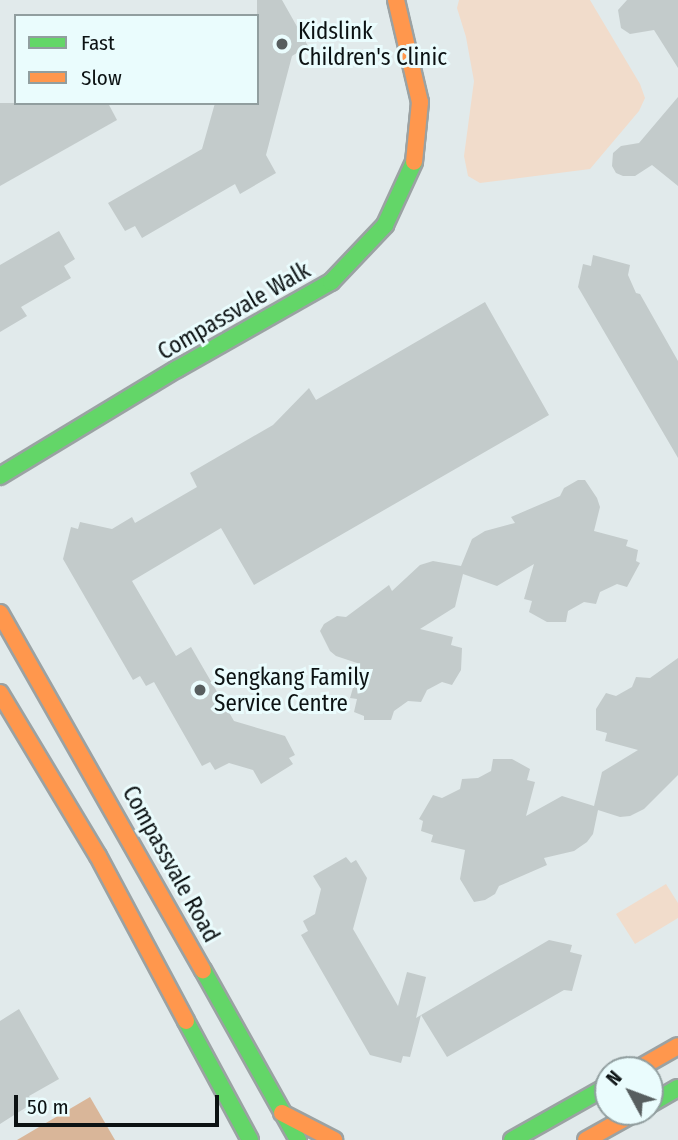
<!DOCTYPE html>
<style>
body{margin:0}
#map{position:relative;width:678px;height:1140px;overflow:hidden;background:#e1eaeb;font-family:"Fira Sans Condensed",sans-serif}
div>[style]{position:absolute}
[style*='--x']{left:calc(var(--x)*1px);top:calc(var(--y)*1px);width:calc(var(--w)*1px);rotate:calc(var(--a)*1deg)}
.green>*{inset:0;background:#f1dccb}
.water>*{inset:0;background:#d9b699}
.building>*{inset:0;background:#c3cbcb}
.roads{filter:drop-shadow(2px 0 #9ba2a3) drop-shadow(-2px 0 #9ba2a3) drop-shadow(0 2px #9ba2a3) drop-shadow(0 -2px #9ba2a3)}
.fast>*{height:16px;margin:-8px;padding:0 8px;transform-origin:8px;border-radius:8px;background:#63d668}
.slow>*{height:16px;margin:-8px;padding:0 8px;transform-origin:8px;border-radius:8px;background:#ff974d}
.dots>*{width:19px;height:19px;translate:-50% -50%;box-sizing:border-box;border:4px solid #eafcfd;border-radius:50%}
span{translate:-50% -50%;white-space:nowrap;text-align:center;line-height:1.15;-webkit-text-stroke:6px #eafcfd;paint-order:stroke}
.poi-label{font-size:23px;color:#0c1213}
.left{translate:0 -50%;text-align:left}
.street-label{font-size:23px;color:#0c1213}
.legend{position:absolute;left:14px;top:14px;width:245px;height:91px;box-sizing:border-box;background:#eafcfd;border:2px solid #919e9f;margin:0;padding:9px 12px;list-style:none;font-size:21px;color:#0c1213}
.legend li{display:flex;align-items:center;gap:14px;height:35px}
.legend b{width:35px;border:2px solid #919e9f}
.north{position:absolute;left:594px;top:1056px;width:70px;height:70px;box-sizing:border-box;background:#eafcfd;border:2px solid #919e9f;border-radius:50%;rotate:311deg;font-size:19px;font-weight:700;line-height:28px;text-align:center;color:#0c1213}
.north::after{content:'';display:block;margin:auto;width:24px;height:32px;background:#575e5f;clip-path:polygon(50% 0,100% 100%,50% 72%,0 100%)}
.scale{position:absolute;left:14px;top:1095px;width:205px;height:32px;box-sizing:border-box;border:4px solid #0c1213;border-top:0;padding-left:9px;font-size:21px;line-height:24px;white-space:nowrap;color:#0c1213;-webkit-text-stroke:5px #eafcfd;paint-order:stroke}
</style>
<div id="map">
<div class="green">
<div style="clip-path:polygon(459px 0,590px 0,640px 84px,645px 98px,639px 111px,590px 169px,480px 183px,468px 176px,464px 156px,474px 81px,466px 37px,457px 8px)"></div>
<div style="clip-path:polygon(666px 884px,678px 903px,678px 918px,635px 944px,616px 914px)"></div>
</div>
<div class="water">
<div style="clip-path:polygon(90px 1097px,115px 1140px,17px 1140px)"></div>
</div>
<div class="building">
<div style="clip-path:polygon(257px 0,282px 0,308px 46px,292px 56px,266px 155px,276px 173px,240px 194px,235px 184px,142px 238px,135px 226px,125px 231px,108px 203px,202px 149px,215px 103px,257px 103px)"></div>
<div style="clip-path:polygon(627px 0,678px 0,678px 68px,654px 30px,630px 34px,621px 28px,618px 10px)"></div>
<div style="clip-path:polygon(678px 97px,678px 186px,652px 165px,635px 176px,623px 176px,616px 173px,612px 166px,613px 153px,621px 146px,639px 143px)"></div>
<div style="clip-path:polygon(0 103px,108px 103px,117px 120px,0 186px)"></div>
<div style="clip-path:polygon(59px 231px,75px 259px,64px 266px,71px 278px,21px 307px,27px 316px,0 332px,0 265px)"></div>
<div style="clip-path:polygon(593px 255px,630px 265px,628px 275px,636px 293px,640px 294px,678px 361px,678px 458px,578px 287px,583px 264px,591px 266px)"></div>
<div style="clip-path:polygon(485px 302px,549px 415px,254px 585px,221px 528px,132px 581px,176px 656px,191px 647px,234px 721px,285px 736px,295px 755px,289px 758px,293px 764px,261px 784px,253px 770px,229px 763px,215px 770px,210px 762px,202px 766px,154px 682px,146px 686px,140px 676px,133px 680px,63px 559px,71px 527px,78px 529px,80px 522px,112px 529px,132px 517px,135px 523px,197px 487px,190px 473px,273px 425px,309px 388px,316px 400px)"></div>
<div style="clip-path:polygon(578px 480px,585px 480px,597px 498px,600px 507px,594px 531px,628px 540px,626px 546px,638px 550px,636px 561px,640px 563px,627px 587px,617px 584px,600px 592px,596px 604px,584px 602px,568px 611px,566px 622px,547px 622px,529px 612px,532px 601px,524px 599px,534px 564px,497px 586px,463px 574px,455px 607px,420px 629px,453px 637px,451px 645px,462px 648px,461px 670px,452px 685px,442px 682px,427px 690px,421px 702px,408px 701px,394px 711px,391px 720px,364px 720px,364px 716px,354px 712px,357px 699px,350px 698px,360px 664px,336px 656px,330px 651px,320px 631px,324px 624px,337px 616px,346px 617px,389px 585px,392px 591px,420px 565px,433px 561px,461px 566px,472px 539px,485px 531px,515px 523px,511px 517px,560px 496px,564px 488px)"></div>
<div style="clip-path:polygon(678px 658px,678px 775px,644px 809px,630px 816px,620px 817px,598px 810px,593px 834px,587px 842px,574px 851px,544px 858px,547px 865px,499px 886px,495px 894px,485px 900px,474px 902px,460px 879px,465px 850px,431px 842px,433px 835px,421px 831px,423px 821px,419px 819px,433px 795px,442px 798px,460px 789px,462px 779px,478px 778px,491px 771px,493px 759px,512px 759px,530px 769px,527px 780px,535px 782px,526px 816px,562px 796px,594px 806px,602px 772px,638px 750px,605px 741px,607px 733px,596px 730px,596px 709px,606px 693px,616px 696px,632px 687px,636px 677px,650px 678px)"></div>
<div style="clip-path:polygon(346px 857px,351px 863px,356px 860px,367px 878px,353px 929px,398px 1006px,407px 972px,426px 977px,416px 1018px,421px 1015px,410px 1057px,403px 1056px,401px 1063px,370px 1055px,301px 935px,308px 931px,303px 921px,315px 914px,321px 889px,313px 876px)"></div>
<div style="clip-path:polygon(549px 940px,572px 945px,570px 952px,582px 955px,572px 991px,564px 990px,447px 1057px,421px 1015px)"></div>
<div style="clip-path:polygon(19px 1009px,59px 1079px,29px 1096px,33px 1103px,0 1124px,0 1021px)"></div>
</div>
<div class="roads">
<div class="fast">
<div style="--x:0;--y:476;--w:207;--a:-31.2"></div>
<div style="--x:177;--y:369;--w:177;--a:-29.5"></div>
<div style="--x:331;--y:282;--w:79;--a:-46.5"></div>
<div style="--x:385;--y:225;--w:69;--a:-65.3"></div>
<div style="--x:203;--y:970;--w:195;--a:60.8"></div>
<div style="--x:186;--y:1021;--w:135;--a:61.7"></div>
<div style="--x:650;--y:1104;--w:32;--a:-30"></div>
<div style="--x:512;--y:1140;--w:110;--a:-29.4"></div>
</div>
<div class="slow">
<div style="--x:396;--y:0;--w:105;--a:76.8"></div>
<div style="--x:420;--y:102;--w:60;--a:95.7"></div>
<div style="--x:0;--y:613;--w:411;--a:60.4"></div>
<div style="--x:0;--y:693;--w:190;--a:59"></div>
<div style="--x:98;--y:856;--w:187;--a:61.9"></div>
<div style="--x:636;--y:1070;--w:48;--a:-29.7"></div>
<div style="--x:282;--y:1113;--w:59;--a:27.4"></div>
<div style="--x:586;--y:1140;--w:57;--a:-29.2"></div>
</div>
</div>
<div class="dots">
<div style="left:282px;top:44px;background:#575e5f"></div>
<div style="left:200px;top:690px;background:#575e5f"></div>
</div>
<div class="poi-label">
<span class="left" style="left:298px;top:44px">Kidslink<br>Children's Clinic</span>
<span class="left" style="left:214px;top:690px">Sengkang Family<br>Service Centre</span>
</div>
<div class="street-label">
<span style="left:234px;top:311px;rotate:-30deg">Compassvale Walk</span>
<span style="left:171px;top:864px;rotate:61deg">Compassvale Road</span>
</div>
<ul class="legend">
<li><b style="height:9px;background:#63d668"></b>Fast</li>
<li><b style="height:9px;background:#ff974d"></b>Slow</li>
</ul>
<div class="north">N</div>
<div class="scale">50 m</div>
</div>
